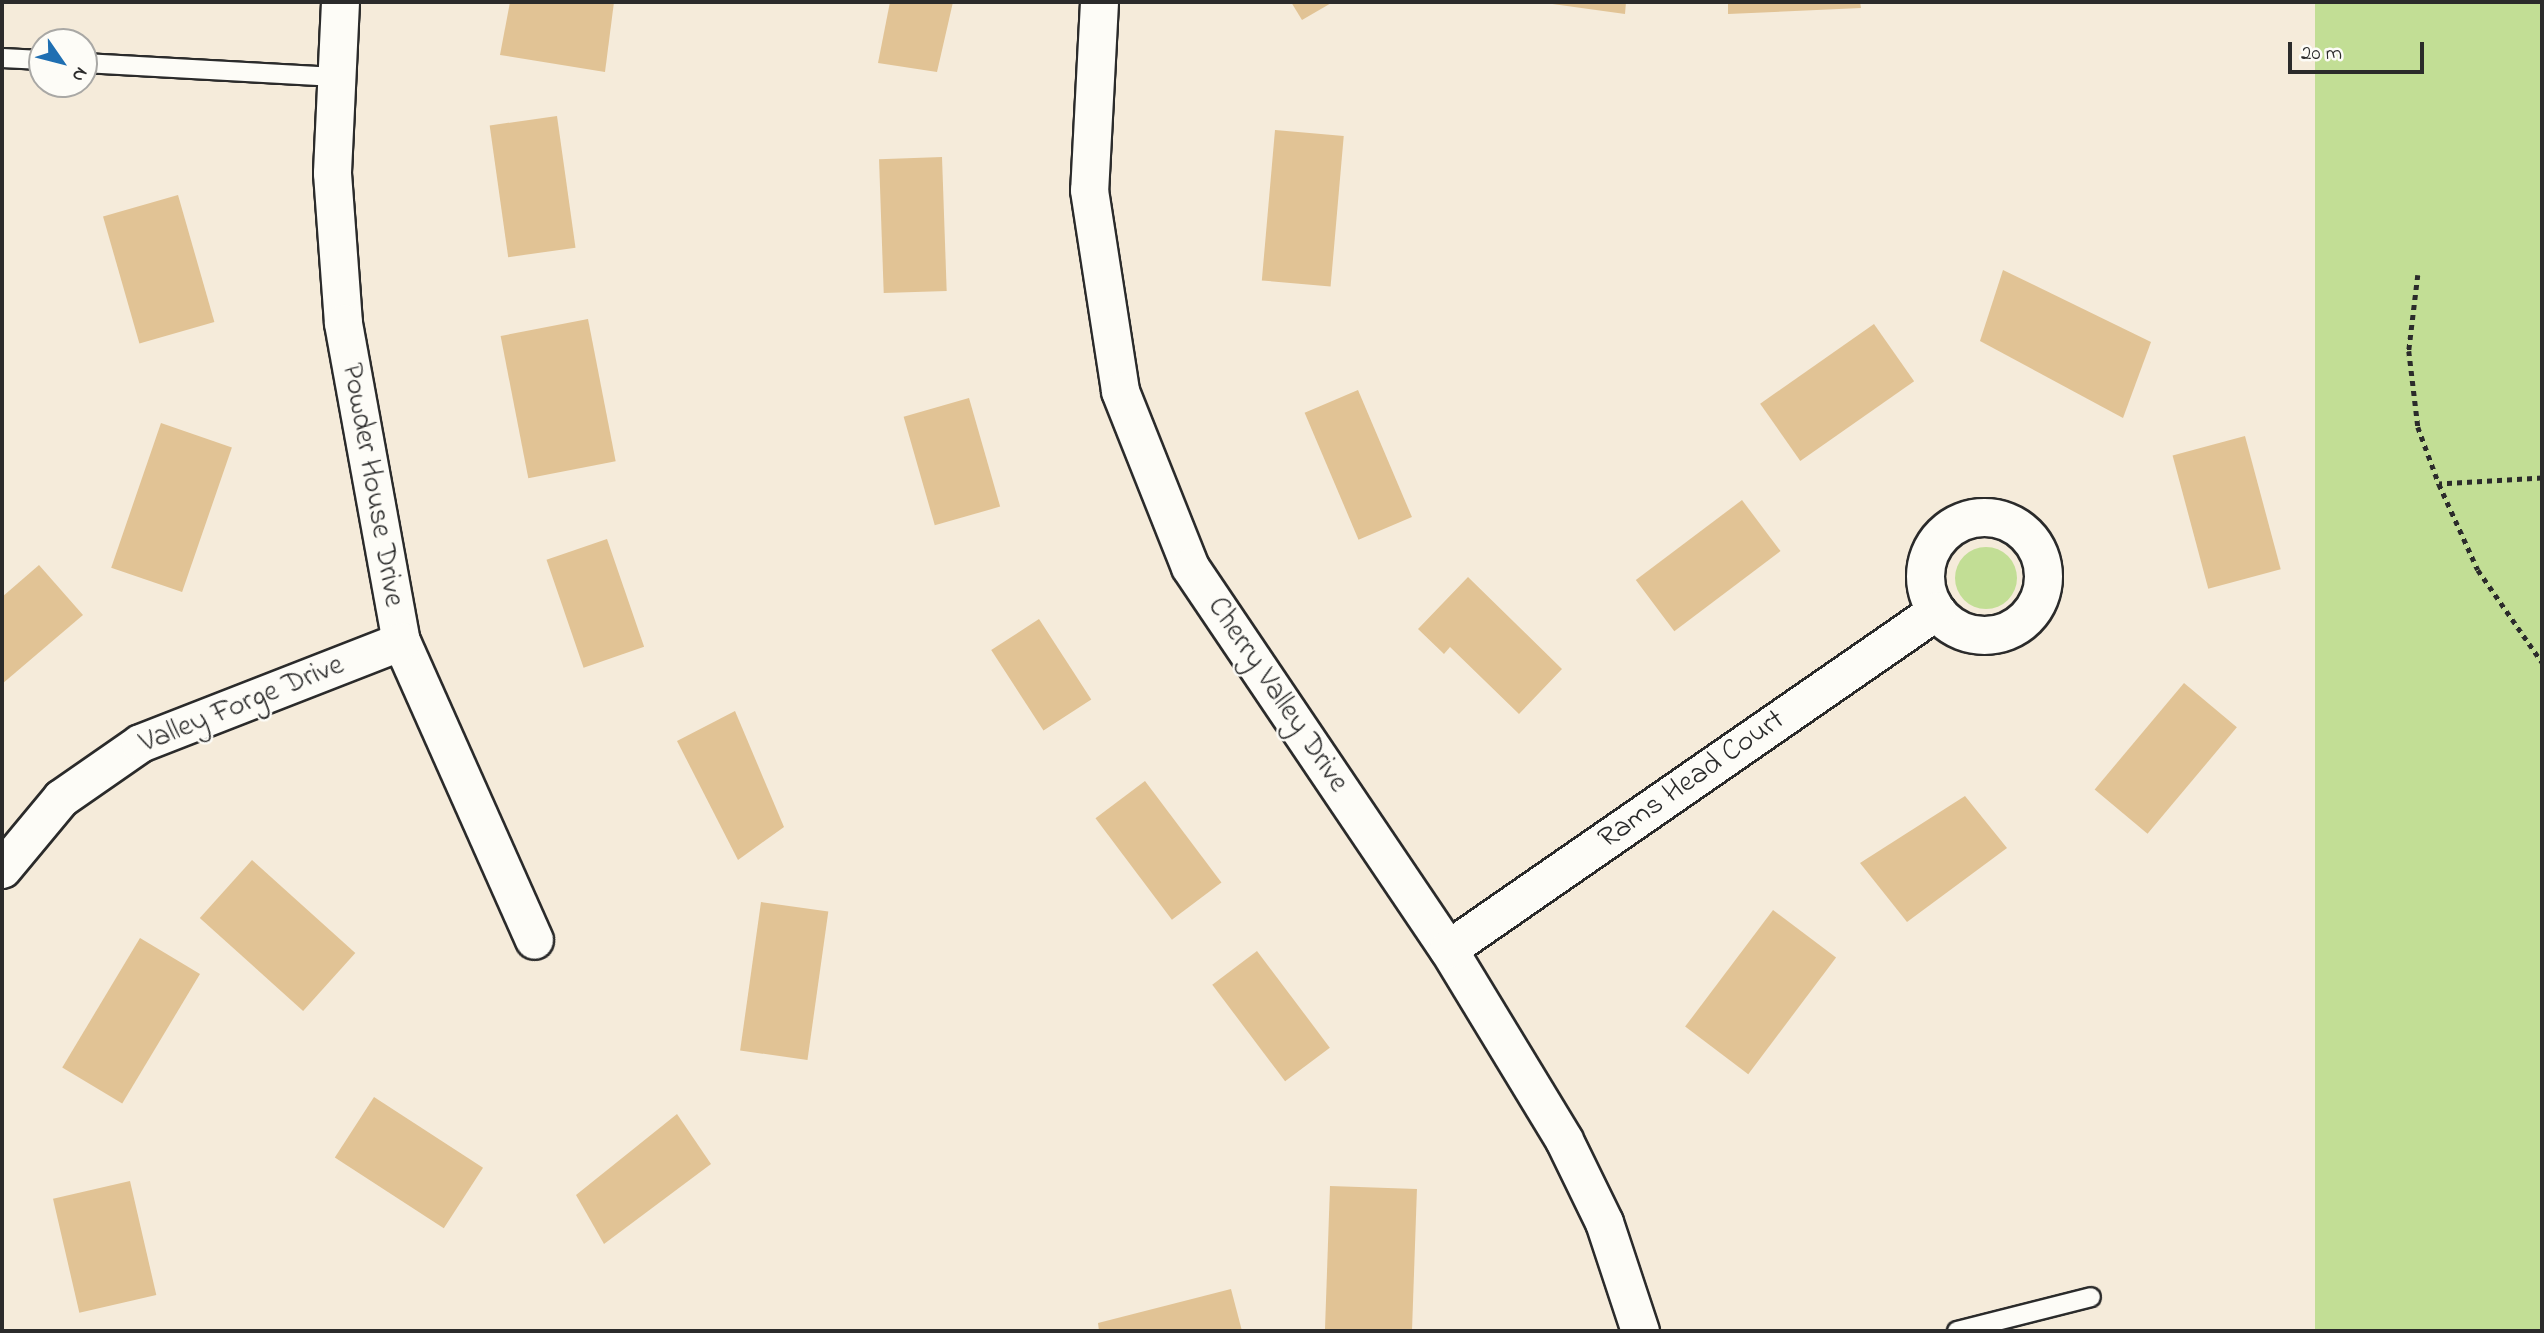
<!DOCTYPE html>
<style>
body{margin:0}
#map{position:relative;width:2544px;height:1333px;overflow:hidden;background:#f5ebda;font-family:"Indie Flower",sans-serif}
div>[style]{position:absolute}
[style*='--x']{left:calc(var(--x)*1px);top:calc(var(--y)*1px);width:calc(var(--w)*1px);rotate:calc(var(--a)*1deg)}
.green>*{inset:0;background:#c2de95;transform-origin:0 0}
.round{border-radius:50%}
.building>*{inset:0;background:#e1c395;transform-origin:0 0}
.path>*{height:4.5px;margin-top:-2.25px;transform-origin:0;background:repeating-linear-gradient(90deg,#2b2b2b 0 5px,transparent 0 10px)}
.roads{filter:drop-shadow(2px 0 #2b2b2b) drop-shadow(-2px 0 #2b2b2b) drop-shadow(0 2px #2b2b2b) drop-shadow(0 -2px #2b2b2b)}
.service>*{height:18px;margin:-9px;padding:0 9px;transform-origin:9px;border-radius:9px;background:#fdfcf7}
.minor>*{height:37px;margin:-18.5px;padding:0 18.5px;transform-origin:18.5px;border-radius:18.5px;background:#fdfcf7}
.minor>.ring{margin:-18.5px;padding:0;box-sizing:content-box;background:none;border:37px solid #fdfcf7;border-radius:50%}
span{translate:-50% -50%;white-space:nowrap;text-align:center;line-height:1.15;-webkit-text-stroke:5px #fdfcf7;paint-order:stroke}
.street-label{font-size:30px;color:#2b2b2b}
.frame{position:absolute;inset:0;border:4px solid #2b2b2b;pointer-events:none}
.north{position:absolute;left:28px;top:28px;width:70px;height:70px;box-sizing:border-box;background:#fdfcf7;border:2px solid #a9a8a5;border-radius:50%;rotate:125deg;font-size:19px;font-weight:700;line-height:28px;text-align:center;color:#2b2b2b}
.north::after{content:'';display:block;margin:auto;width:24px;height:32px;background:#1f6fb2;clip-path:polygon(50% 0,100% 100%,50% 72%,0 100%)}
.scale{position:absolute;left:2288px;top:42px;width:136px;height:32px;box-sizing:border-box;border:4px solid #2b2b2b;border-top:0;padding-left:9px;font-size:21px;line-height:24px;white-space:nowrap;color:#2b2b2b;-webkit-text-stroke:5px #fdfcf7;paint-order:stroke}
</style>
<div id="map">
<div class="green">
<div style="left:2315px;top:2px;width:227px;height:1329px"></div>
<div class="round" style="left:1955px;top:547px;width:62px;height:62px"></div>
</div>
<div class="building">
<div style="clip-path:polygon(510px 2px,614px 2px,605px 72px,500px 55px)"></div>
<div style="clip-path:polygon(890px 2px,953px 2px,937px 72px,878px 63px)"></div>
<div style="clip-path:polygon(1291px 2px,1333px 2px,1302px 20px)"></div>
<div style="clip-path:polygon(1538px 2px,1626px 2px,1625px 14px)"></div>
<div style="clip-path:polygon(1728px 2px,1860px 2px,1861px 8px,1728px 14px)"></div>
<div style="left:557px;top:116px;width:133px;height:68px;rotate:82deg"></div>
<div style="left:1275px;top:130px;width:69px;height:151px;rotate:5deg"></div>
<div style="left:942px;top:157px;width:134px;height:63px;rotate:88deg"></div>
<div style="left:178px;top:195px;width:132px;height:78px;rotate:74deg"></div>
<div style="clip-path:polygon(2003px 270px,2151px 342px,2123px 418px,1980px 341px)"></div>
<div style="left:588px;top:319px;width:145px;height:89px;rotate:79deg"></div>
<div style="left:1874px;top:324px;width:70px;height:139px;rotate:55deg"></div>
<div style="left:1358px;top:390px;width:138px;height:58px;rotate:67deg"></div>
<div style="left:969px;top:398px;width:113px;height:68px;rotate:74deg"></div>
<div style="left:161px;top:423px;width:75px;height:153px;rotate:19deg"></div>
<div style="left:2245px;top:436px;width:138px;height:75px;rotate:75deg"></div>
<div style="left:1742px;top:500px;width:64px;height:133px;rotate:53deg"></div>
<div style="left:607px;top:539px;width:114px;height:64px;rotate:71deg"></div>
<div style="clip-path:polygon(39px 565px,83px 615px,2px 684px,2px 597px)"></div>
<div style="clip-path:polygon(1468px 577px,1562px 669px,1519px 714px,1450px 647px,1444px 654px,1418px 629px)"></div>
<div style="left:1039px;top:619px;width:96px;height:57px;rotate:57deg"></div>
<div style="left:2184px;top:683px;width:69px;height:139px;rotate:40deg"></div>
<div style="clip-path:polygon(735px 711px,784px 827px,738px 860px,677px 741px)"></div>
<div style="left:1145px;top:781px;width:127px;height:62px;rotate:53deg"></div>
<div style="clip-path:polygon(1965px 796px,2007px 848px,1907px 922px,1860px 863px)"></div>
<div style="left:252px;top:860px;width:139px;height:78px;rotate:42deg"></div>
<div style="left:761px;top:902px;width:68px;height:150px;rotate:8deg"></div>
<div style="left:1773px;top:910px;width:79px;height:146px;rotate:37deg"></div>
<div style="left:140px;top:938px;width:70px;height:151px;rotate:31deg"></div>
<div style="left:1257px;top:951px;width:121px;height:56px;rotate:53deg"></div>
<div style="left:374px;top:1097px;width:130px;height:72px;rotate:33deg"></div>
<div style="clip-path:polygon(677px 1114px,711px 1164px,604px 1244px,576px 1195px)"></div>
<div style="left:130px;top:1181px;width:117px;height:79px;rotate:77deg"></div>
<div style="left:1330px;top:1186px;width:87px;height:145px;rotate:2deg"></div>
<div style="clip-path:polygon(1231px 1289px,1242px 1331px,1099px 1331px,1098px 1323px)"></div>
</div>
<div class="path">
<div style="--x:2418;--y:275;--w:77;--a:96.8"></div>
<div style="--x:2409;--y:351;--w:77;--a:83.2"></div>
<div style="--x:2418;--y:427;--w:61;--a:69.8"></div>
<div style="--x:2542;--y:478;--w:103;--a:176.7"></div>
<div style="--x:2439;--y:484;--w:94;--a:65.6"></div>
<div style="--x:2478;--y:570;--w:112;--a:55.2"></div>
</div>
<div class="roads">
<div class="service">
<div style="--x:2;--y:58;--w:40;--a:2.9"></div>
<div style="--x:84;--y:63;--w:252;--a:3.2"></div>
<div style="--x:1957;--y:1331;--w:138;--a:-14.2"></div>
</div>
<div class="minor">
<div style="--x:340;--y:2;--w:171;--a:92.7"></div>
<div style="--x:332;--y:173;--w:150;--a:85.8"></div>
<div style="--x:343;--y:323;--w:323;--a:79.7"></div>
<div style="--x:401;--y:641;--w:327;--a:66"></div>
<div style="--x:1099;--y:2;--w:188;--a:93"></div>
<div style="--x:1089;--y:190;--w:203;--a:81.2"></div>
<div style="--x:1120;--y:391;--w:189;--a:68.3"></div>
<div style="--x:1190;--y:567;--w:461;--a:56"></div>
<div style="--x:1448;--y:949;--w:223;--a:58.7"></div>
<div style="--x:1564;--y:1140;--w:91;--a:64"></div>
<div style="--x:1604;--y:1222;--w:115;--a:71.7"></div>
<div class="ring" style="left:1925px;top:517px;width:81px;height:81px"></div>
<div style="--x:2;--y:869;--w:92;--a:-50.3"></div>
<div style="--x:61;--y:798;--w:96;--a:-34.8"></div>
<div style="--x:140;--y:743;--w:280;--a:-21.3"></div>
<div style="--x:1448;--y:949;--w:594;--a:-34.71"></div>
</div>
</div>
<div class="street-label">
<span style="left:372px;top:485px;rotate:80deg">Powder House Drive</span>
<span style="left:1277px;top:695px;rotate:56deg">Cherry Valley Drive</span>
<span style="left:242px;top:705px;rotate:-22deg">Valley Forge Drive</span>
<span style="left:1692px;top:780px;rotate:-35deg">Rams Head Court</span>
</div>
<div class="frame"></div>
<div class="north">N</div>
<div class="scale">20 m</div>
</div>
